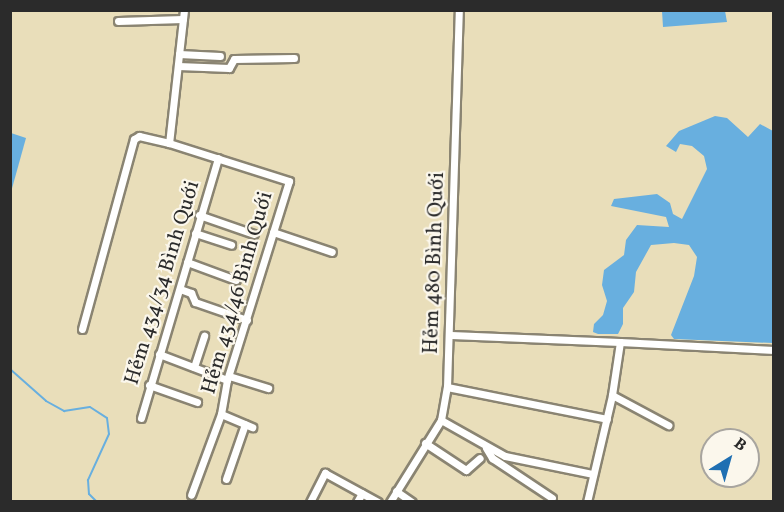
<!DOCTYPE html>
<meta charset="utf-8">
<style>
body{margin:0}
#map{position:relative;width:784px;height:512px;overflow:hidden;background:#e9deba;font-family:Vollkorn,serif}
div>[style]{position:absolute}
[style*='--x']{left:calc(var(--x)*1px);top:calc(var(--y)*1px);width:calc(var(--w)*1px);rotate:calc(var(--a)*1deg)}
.water>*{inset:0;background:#68afdf}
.stream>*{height:2px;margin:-1px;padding:0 1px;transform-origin:1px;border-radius:1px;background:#68afdf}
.roads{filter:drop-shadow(2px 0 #8a8472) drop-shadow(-2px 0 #8a8472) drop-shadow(0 2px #8a8472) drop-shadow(0 -2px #8a8472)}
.minor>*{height:7px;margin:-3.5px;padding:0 3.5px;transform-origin:3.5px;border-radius:3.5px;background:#fff}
span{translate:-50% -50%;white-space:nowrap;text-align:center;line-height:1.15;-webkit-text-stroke:4.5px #fbf7ec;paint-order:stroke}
.street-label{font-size:21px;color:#2b2b2b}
.frame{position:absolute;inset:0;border:12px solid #2b2b2b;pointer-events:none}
.north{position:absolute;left:700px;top:428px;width:60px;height:60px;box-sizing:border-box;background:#fbf7ec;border:2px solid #a8a59f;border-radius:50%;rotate:37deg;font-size:16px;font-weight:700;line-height:24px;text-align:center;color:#2b2b2b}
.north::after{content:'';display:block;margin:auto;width:21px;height:27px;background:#1f6fb2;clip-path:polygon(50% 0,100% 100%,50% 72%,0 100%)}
</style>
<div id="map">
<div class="water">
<div style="clip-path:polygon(662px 11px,725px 11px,727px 22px,663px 27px)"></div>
<div style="clip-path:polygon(715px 116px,727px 118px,748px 137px,760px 124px,773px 131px,773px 343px,674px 339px,671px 335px,694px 276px,697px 257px,689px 245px,674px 243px,651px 245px,636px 272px,634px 292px,623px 308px,623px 324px,618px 334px,598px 334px,593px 332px,594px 324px,603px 315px,607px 301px,602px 285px,604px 270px,624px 255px,626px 240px,637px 225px,669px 227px,666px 217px,611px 206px,614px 199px,657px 194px,670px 203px,673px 214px,682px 219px,707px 169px,704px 156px,692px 146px,680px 144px,676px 152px,666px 146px,679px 131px)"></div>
<div style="clip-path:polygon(11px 133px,26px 138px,11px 192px,10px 133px)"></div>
</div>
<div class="stream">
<div style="--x:10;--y:369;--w:48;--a:41.6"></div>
<div style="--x:46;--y:401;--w:21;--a:29"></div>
<div style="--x:64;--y:411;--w:26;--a:-9"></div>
<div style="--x:90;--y:407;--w:20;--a:33"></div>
<div style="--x:107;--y:418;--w:16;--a:83"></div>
<div style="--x:109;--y:434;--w:51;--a:114.5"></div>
<div style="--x:88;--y:480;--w:14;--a:86"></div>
<div style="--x:89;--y:494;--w:11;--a:45"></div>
<div style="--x:156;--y:502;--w:30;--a:0"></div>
</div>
<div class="roads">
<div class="minor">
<div style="--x:184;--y:10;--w:134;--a:96.4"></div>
<div style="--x:169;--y:143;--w:126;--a:17.6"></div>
<div style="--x:289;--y:181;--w:208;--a:107.3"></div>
<div style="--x:227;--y:380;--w:35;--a:100"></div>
<div style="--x:221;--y:414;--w:86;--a:110.3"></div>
<div style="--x:118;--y:21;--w:65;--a:-1.8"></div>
<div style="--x:179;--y:54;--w:41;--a:2.8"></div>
<div style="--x:178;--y:66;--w:51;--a:2.2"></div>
<div style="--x:229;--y:68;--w:10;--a:-61"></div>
<div style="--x:234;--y:59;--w:60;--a:-1"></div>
<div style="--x:199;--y:215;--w:58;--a:19.1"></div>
<div style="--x:273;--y:232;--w:62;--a:18.7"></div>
<div style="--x:195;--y:233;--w:38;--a:18"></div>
<div style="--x:187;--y:262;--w:52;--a:20.2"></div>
<div style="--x:180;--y:289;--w:12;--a:20"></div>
<div style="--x:191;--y:293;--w:10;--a:66"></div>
<div style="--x:195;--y:302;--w:55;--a:19.1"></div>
<div style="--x:82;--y:329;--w:197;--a:-74.7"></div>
<div style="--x:134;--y:139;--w:6;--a:-31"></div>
<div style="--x:139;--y:136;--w:31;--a:13"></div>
<div style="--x:451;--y:335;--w:169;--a:2.4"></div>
<div style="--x:620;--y:342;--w:54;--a:98.6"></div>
<div style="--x:612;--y:395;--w:64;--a:28.2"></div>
<div style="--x:620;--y:342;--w:154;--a:3"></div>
<div style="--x:159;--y:354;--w:73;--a:20.9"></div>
<div style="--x:194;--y:367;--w:33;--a:-72"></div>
<div style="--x:229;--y:376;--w:41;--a:17.1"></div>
<div style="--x:149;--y:385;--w:51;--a:19.5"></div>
<div style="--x:447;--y:387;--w:163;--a:11.3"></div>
<div style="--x:221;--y:414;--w:34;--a:23"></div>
<div style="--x:141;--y:418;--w:271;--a:-73.5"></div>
<div style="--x:441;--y:420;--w:73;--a:29.4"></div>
<div style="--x:505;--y:456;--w:90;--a:11.6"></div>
<div style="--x:425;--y:443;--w:49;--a:33.4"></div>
<div style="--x:466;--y:470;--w:18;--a:-41"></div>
<div style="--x:486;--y:448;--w:12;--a:59"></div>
<div style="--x:492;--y:458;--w:72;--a:33.7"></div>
<div style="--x:226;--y:479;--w:58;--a:-70.9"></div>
<div style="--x:396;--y:491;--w:19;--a:35"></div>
<div style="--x:310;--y:502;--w:33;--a:-63"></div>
<div style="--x:325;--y:473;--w:60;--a:28.7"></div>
<div style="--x:357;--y:502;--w:10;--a:-61"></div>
<div style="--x:390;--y:502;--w:97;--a:-58.1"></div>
<div style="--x:441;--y:420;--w:34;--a:-80"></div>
<div style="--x:447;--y:387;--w:377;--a:-88.2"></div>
<div style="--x:587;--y:502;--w:110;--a:-76.8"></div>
</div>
</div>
<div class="street-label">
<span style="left:435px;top:263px;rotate:-88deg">Hẻm 480 Bình Quới</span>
<span style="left:163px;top:283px;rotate:-73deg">Hẻm 434/34 Bình Quới</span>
<span style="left:238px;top:293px;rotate:-74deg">Hẻm 434/46 Bình Quới</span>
</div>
<div class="frame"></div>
<div class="north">B</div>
</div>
